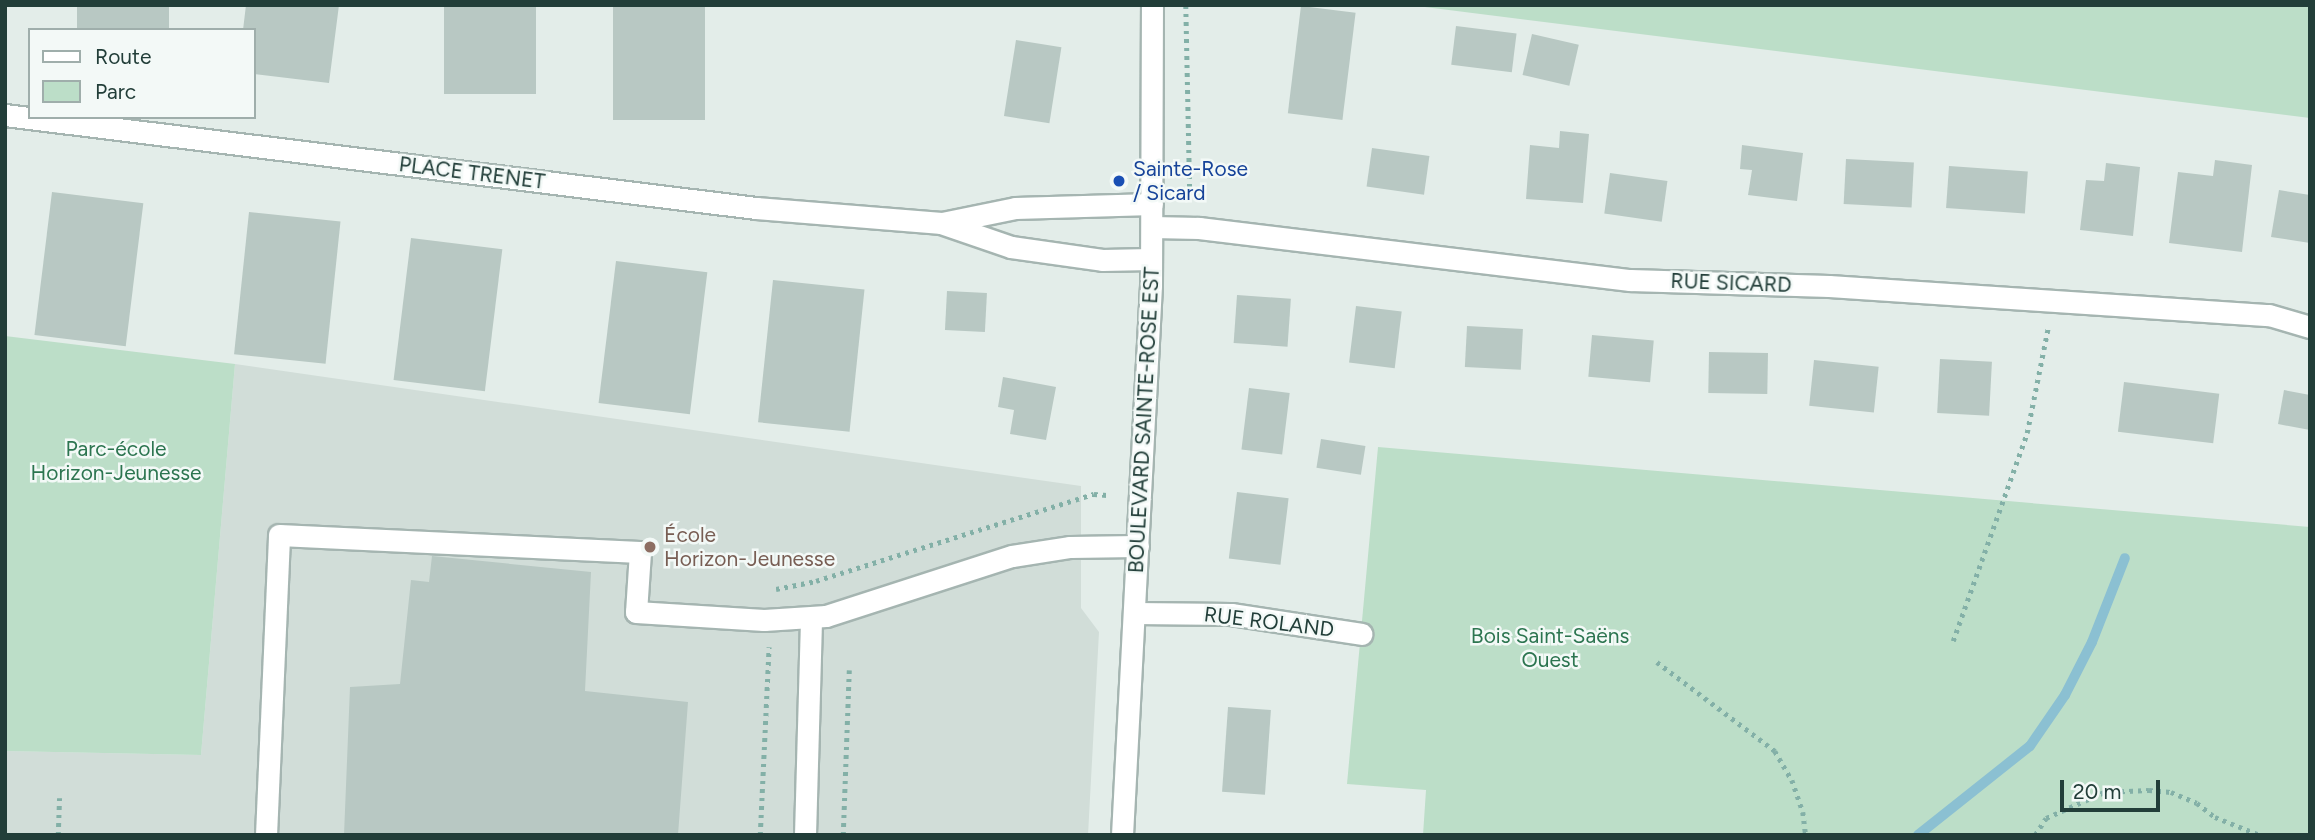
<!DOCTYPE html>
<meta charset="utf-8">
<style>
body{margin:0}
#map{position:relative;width:2315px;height:840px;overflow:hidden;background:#e3ede9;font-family:Figtree,sans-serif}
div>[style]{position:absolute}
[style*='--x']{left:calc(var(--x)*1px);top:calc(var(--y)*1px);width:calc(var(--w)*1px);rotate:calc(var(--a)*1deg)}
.built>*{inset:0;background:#d1ddd8}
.green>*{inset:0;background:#bcdec8}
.stream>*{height:10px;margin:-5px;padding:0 5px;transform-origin:5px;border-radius:5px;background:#8bc0d2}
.building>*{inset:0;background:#b8c8c3;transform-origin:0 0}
.path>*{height:4.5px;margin-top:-2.25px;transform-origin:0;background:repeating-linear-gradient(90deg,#83b0a7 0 3.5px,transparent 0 8.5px)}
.roads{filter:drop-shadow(2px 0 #a5b5b1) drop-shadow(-2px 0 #a5b5b1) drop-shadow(0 2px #a5b5b1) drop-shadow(0 -2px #a5b5b1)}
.minor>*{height:21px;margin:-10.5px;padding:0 10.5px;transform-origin:10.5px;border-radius:10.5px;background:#fff}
.dots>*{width:19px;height:19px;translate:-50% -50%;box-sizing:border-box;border:4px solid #f3f9f7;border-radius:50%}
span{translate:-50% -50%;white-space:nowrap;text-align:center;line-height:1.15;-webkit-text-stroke:5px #f3f9f7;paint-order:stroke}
.transit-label{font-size:21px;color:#164399}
.left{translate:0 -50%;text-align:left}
.street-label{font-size:21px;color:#223e39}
.park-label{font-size:21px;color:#2c7550}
.education-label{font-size:21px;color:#785e54}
.frame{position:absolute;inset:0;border:7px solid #223e39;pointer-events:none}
.legend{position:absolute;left:28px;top:28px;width:228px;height:91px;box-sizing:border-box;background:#f3f9f7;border:2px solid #9faeab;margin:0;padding:9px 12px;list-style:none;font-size:21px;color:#223e39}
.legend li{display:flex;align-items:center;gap:14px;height:35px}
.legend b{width:35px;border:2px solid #9faeab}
.scale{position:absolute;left:2060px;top:780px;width:100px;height:32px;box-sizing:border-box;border:4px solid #223e39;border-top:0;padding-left:9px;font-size:21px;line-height:24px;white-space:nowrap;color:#223e39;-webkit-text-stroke:5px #f3f9f7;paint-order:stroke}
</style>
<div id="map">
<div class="built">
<div style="clip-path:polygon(235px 364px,1081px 486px,1081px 608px,1099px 632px,1088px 835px,5px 835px,5px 751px,201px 755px)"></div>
</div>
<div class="green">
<div style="clip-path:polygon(1409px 5px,2310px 5px,2310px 118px)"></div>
<div style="clip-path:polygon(5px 336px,235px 364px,201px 755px,5px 751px)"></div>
<div style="clip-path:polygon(1378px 447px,2310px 527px,2310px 835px,1423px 835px,1426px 790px,1347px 784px)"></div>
</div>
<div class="stream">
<div style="--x:1918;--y:835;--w:143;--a:-38.5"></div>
<div style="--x:2030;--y:746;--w:62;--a:-55.5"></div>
<div style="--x:2065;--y:695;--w:59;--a:-63"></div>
<div style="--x:2092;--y:642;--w:90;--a:-68.6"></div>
</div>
<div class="building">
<div style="left:77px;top:5px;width:92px;height:25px"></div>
<div style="clip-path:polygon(246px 5px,339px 5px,329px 83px,254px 74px,254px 30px,243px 30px)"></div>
<div style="left:444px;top:5px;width:92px;height:89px"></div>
<div style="left:613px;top:5px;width:92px;height:115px"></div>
<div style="left:1301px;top:6px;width:55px;height:108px;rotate:7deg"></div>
<div style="left:1456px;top:26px;width:61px;height:39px;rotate:7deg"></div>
<div style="left:1532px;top:34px;width:48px;height:42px;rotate:13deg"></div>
<div style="left:1016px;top:40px;width:46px;height:77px;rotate:9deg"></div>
<div style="clip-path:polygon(1560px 131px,1589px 134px,1583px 203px,1526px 199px,1530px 145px,1559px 148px)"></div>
<div style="clip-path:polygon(1742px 145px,1803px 153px,1797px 201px,1748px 195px,1752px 170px,1740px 169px)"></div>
<div style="left:1372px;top:148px;width:58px;height:39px;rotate:8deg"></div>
<div style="left:1846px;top:159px;width:68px;height:45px;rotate:3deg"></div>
<div style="clip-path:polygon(2215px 160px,2252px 165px,2242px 252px,2169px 243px,2178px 172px,2213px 176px)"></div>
<div style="clip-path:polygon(2106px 163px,2140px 167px,2133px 236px,2080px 230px,2086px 180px,2104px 181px)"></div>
<div style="left:1949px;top:166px;width:79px;height:42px;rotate:4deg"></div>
<div style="left:1610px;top:173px;width:58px;height:41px;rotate:8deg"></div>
<div style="clip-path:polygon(2279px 190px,2310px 195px,2310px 243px,2271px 237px)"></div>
<div style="left:52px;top:192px;width:92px;height:144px;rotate:7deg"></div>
<div style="left:249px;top:212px;width:92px;height:143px;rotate:6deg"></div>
<div style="left:411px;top:238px;width:92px;height:143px;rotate:7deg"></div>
<div style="left:616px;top:261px;width:92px;height:143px;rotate:7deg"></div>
<div style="left:773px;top:280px;width:92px;height:143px;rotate:6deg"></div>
<div style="left:947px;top:291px;width:40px;height:39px;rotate:3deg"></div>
<div style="left:1237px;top:295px;width:54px;height:48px;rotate:4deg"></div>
<div style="left:1356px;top:306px;width:46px;height:57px;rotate:7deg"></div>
<div style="left:1467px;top:326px;width:56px;height:41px;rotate:3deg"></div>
<div style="left:1592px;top:335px;width:62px;height:42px;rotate:5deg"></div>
<div style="left:1709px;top:352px;width:59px;height:41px;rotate:1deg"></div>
<div style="left:1940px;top:359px;width:52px;height:54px;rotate:3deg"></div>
<div style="left:1814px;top:360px;width:65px;height:46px;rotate:6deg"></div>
<div style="clip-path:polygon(1003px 377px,1056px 387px,1046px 440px,1010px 434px,1014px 410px,998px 407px)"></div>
<div style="left:2124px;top:382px;width:96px;height:50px;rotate:7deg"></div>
<div style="left:1249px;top:388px;width:41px;height:62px;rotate:7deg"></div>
<div style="clip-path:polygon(2284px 390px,2310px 395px,2310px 430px,2278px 424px)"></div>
<div style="left:1321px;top:439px;width:45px;height:29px;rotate:9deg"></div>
<div style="left:1237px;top:492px;width:52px;height:67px;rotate:7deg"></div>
<div style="clip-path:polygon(432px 556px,591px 572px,585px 691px,688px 702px,678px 835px,344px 835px,350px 687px,400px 684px,411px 580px,429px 582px)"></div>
<div style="left:1228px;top:707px;width:43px;height:85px;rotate:4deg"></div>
</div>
<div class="path">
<div style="--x:1186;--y:5;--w:190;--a:88.8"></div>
<div style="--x:776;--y:589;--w:41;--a:-11.3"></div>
<div style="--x:816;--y:581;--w:291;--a:-17.4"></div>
<div style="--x:1094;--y:494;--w:13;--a:4"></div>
<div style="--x:1953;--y:641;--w:221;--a:-70.4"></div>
<div style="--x:2027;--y:433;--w:107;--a:-78.7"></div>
<div style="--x:1657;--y:662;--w:148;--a:37"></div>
<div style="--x:1775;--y:751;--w:34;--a:60"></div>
<div style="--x:1792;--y:780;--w:34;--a:71"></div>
<div style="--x:1803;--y:812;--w:23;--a:83"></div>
<div style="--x:58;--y:835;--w:37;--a:-88"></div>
<div style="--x:760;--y:835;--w:188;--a:-87.3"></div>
<div style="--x:843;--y:835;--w:165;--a:-87.9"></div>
<div style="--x:2035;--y:835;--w:20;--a:-57"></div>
<div style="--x:2046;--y:818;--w:64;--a:-24.1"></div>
<div style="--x:2104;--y:792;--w:45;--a:-2.5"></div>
<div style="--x:2149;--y:790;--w:22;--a:5"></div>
<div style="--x:2171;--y:792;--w:28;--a:23"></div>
<div style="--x:2197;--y:803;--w:23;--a:38"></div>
<div style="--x:2215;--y:817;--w:48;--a:21.8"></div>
</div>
<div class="roads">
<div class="minor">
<div style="--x:5;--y:115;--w:757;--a:7.06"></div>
<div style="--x:756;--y:208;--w:186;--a:4.6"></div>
<div style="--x:941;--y:223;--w:74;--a:18.9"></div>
<div style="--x:1011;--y:247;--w:92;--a:8.1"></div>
<div style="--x:1102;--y:260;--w:49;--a:-1.2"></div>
<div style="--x:942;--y:223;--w:75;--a:-11.6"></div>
<div style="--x:1015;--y:208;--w:137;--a:-1.7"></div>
<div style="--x:1152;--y:227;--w:47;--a:1.2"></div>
<div style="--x:1199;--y:228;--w:434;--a:6.9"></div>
<div style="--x:1630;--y:280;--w:199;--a:1.7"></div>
<div style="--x:1829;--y:286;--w:441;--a:3.8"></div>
<div style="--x:2269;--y:315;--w:43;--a:16.3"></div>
<div style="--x:1134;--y:613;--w:97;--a:0.6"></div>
<div style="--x:1231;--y:614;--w:132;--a:8.7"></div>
<div style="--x:266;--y:835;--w:300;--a:-87.5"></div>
<div style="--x:279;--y:535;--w:361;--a:2.7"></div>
<div style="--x:640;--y:552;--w:60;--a:93.8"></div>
<div style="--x:636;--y:612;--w:128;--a:3.6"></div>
<div style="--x:764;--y:620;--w:62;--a:-3.7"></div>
<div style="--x:826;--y:616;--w:195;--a:-17.9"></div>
<div style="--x:1012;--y:556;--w:59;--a:-8.8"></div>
<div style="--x:1070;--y:547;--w:68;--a:-0.8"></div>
<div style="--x:805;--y:835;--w:216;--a:-88.4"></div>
<div style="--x:1122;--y:835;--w:551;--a:-86.98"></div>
<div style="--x:1151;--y:285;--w:280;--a:-89.8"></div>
</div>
</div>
<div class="dots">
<div style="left:1119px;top:181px;background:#1a4fb4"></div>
<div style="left:650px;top:547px;background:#8d6e63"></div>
</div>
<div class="transit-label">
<span class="left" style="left:1133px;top:181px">Sainte-Rose<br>/ Sicard</span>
</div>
<div class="street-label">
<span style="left:472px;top:173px;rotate:7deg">PLACE TRENET</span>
<span style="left:1731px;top:283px;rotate:2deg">RUE SICARD</span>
<span style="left:1144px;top:420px;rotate:-87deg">BOULEVARD SAINTE-ROSE EST</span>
<span style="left:1269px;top:622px;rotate:7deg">RUE ROLAND</span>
</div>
<div class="park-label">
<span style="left:116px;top:461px">Parc-école<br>Horizon-Jeunesse</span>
<span style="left:1550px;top:648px">Bois Saint-Saëns<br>Ouest</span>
</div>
<div class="education-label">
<span class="left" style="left:664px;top:547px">École<br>Horizon-Jeunesse</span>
</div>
<div class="frame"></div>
<ul class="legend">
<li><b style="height:9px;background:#fff"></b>Route</li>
<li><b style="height:19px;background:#bcdec8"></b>Parc</li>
</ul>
<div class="scale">20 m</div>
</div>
